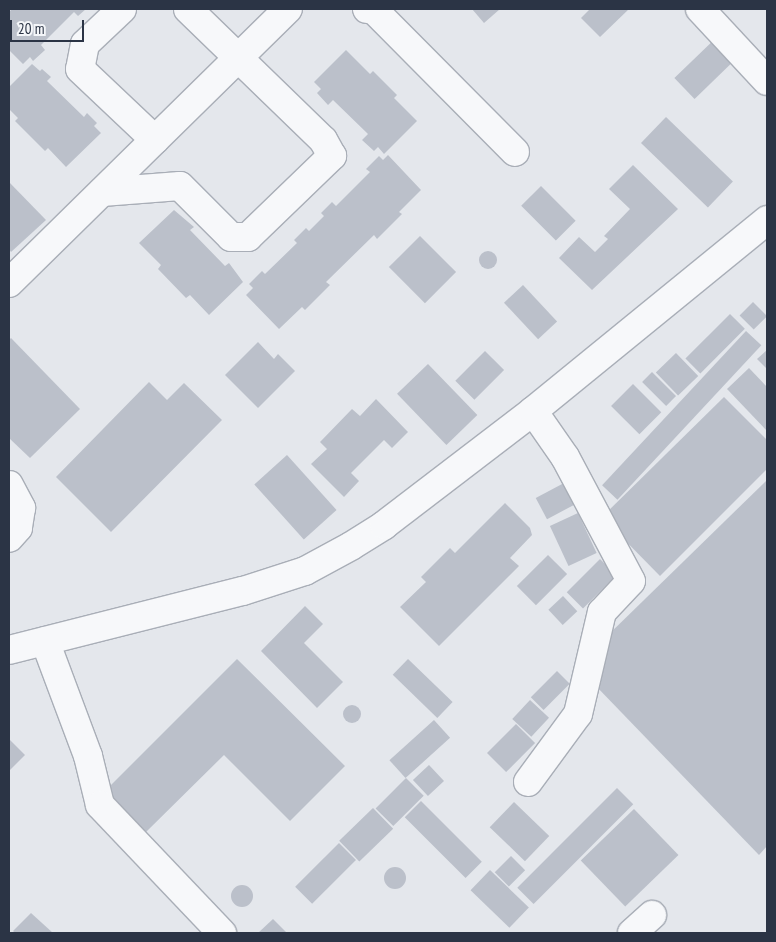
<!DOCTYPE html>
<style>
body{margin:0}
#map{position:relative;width:776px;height:942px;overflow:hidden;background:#e4e7ec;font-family:"PT Sans Narrow",sans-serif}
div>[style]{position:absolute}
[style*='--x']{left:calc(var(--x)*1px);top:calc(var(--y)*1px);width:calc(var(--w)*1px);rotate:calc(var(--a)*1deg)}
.building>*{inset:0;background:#bbc0ca;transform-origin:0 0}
.round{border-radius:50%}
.roads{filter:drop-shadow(1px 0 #a9aeb7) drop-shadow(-1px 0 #a9aeb7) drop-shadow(0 1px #a9aeb7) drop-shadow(0 -1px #a9aeb7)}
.minor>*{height:28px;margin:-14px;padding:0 14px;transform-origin:14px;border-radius:14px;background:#f7f8fa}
span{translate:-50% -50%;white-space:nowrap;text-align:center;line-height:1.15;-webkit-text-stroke:5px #f4f6f9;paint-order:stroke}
.frame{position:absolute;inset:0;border:10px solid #2b3445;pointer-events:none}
.scale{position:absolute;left:10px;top:20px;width:74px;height:22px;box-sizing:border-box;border:2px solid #2b3445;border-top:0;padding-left:6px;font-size:15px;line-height:18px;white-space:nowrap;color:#2b3445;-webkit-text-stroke:4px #f4f6f9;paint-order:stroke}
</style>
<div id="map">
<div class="building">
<div style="clip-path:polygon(12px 9px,86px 9px,78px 16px,74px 12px,41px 45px,45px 50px,33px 61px,30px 57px,23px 64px,9px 50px,9px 12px)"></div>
<div style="clip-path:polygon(472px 9px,500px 9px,484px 23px)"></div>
<div style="clip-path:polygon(590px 9px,629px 9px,600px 37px,581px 18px)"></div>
<div style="left:719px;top:35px;width:29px;height:62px;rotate:46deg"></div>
<div style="clip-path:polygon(346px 50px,370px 74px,373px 71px,397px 95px,394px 98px,417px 121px,384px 154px,378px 147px,374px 151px,362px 140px,368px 134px,333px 100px,328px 105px,317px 93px,321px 89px,314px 82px)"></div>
<div style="clip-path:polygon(32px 64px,40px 71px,42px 69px,51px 77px,47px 81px,84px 117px,87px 113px,97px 123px,94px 126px,101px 133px,66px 167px,48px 148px,45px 151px,15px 121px,18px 118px,9px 109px,9px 87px)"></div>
<div style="left:666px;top:117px;width:93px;height:36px;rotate:44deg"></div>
<div style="clip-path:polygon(388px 155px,421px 190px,399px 212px,402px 214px,377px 239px,374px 235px,326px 282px,330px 285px,305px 310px,302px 307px,279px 329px,246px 295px,253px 288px,249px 284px,262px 271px,265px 274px,297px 243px,294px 240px,306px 228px,309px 231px,324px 216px,321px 213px,332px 202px,336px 206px,370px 172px,366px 169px,379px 156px,383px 160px)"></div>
<div style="clip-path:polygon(633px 165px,678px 209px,592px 290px,559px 258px,579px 237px,595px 252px,608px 239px,604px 236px,630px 209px,609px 189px)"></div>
<div style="clip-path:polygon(9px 182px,46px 220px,11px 252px,9px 249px)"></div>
<div style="left:541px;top:186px;width:49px;height:28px;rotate:45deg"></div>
<div style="clip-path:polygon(174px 210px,194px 227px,190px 230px,225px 266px,229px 263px,243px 282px,209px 315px,190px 295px,186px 298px,158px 269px,161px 265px,139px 243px)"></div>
<div style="left:420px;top:236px;width:51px;height:44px;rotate:45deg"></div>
<div class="round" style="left:479px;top:251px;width:18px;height:18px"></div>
<div style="left:523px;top:285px;width:50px;height:26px;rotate:47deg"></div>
<div style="left:753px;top:302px;width:20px;height:19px;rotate:45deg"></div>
<div style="left:730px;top:314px;width:21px;height:63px;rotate:45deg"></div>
<div style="left:746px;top:331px;width:21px;height:211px;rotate:43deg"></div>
<div style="clip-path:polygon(11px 338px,80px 409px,30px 458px,9px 438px,9px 340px)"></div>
<div style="clip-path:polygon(258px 342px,274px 359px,278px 354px,295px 371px,258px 408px,225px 375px)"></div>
<div style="clip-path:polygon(767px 350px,767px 369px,757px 359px)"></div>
<div style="left:485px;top:351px;width:27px;height:42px;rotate:45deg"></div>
<div style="left:676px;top:353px;width:32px;height:28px;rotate:46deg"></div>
<div style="left:428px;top:364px;width:71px;height:43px;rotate:46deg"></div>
<div style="clip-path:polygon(749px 368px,767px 387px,767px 431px,727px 389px)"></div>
<div style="left:652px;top:372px;width:34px;height:14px;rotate:45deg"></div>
<div style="clip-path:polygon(149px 382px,167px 400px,184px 383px,222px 420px,111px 532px,56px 477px)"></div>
<div style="left:633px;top:384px;width:40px;height:31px;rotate:45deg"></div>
<div style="clip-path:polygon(724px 397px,767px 440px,767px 469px,660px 576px,602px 517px)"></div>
<div style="clip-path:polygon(376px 399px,408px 432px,392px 448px,384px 440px,351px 473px,359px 481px,344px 497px,311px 464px,327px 449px,320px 442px,352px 409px,360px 416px)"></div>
<div style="left:287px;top:455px;width:74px;height:44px;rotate:48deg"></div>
<div style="clip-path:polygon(767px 480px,767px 846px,759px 855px,594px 684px,604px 639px)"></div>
<div style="left:564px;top:483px;width:24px;height:32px;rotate:62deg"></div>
<div style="clip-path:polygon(505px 503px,530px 528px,532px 535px,510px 558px,519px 566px,439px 646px,400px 607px,426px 582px,421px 577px,450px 548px,455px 553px)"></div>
<div style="left:578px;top:513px;width:44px;height:31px;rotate:65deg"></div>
<div style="left:548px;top:555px;width:27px;height:44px;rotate:45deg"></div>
<div style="left:600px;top:559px;width:23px;height:47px;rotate:45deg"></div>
<div style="left:563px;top:596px;width:21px;height:20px;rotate:47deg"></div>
<div style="clip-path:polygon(305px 606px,323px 624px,304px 643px,343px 682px,317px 708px,261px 651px)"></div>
<div style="clip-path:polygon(237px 659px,345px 766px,290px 821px,224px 755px,145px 833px,104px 792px)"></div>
<div style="left:408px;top:659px;width:62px;height:22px;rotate:44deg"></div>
<div style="left:557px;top:671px;width:18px;height:37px;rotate:45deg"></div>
<div style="left:530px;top:700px;width:26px;height:26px;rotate:43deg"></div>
<div class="round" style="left:343px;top:705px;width:18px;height:18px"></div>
<div style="left:434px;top:720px;width:24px;height:60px;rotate:48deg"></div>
<div style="left:516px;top:724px;width:27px;height:41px;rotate:45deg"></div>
<div style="clip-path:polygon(9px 739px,25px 755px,9px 771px)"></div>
<div style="left:429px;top:765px;width:22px;height:22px;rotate:47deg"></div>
<div style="left:406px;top:778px;width:25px;height:43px;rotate:45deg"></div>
<div style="left:617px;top:788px;width:23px;height:141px;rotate:45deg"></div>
<div style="left:421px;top:801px;width:86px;height:23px;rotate:45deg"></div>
<div style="left:514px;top:802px;width:49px;height:35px;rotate:44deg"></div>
<div style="left:373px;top:808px;width:29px;height:47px;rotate:46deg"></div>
<div style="left:634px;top:809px;width:64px;height:74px;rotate:46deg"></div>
<div style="left:339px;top:843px;width:24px;height:62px;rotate:45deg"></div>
<div style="left:511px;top:856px;width:20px;height:23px;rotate:45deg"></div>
<div class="round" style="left:384px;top:867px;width:22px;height:22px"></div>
<div style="left:490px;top:870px;width:54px;height:28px;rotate:44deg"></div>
<div class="round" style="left:231px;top:885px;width:22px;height:22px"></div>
<div style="clip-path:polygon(31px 913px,53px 933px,15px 933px,13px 931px)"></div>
<div style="clip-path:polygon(273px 919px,287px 933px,258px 933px)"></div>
</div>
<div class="roads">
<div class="minor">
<div style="--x:122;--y:9;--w:51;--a:136.6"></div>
<div style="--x:85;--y:44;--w:25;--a:101"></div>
<div style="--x:80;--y:69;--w:103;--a:43.4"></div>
<div style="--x:367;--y:9;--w:7;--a:8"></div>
<div style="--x:374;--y:10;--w:200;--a:45.2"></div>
<div style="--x:700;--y:9;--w:98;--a:47.1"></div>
<div style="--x:102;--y:192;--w:78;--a:-4.4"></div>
<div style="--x:180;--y:186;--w:72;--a:45"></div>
<div style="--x:231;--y:237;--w:17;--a:0"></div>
<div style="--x:248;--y:237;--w:117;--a:-44"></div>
<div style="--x:332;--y:156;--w:18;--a:-119"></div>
<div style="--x:323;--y:140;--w:188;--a:-135.9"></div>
<div style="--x:9;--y:283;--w:391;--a:-44.5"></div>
<div style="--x:9;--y:485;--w:26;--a:62"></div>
<div style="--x:21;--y:508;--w:20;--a:99"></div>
<div style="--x:18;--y:528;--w:13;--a:132"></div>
<div style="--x:45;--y:641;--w:123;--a:69.5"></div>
<div style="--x:88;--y:756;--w:50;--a:76.2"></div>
<div style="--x:100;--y:805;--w:177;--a:46.4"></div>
<div style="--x:9;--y:650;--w:241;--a:-14.2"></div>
<div style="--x:243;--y:591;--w:65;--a:-17.9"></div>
<div style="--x:305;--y:571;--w:52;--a:-28.5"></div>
<div style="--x:351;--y:546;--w:39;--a:-32"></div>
<div style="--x:384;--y:525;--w:188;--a:-37.4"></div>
<div style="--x:533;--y:411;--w:302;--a:-39.2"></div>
<div style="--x:528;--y:782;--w:84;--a:-53.7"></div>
<div style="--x:578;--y:714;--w:105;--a:-76.8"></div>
<div style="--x:602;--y:612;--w:42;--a:-46.9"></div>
<div style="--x:631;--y:581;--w:140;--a:-118"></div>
<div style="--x:565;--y:457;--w:56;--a:-124.8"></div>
<div style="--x:632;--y:933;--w:27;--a:-42"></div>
</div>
</div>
<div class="frame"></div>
<div class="scale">20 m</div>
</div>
